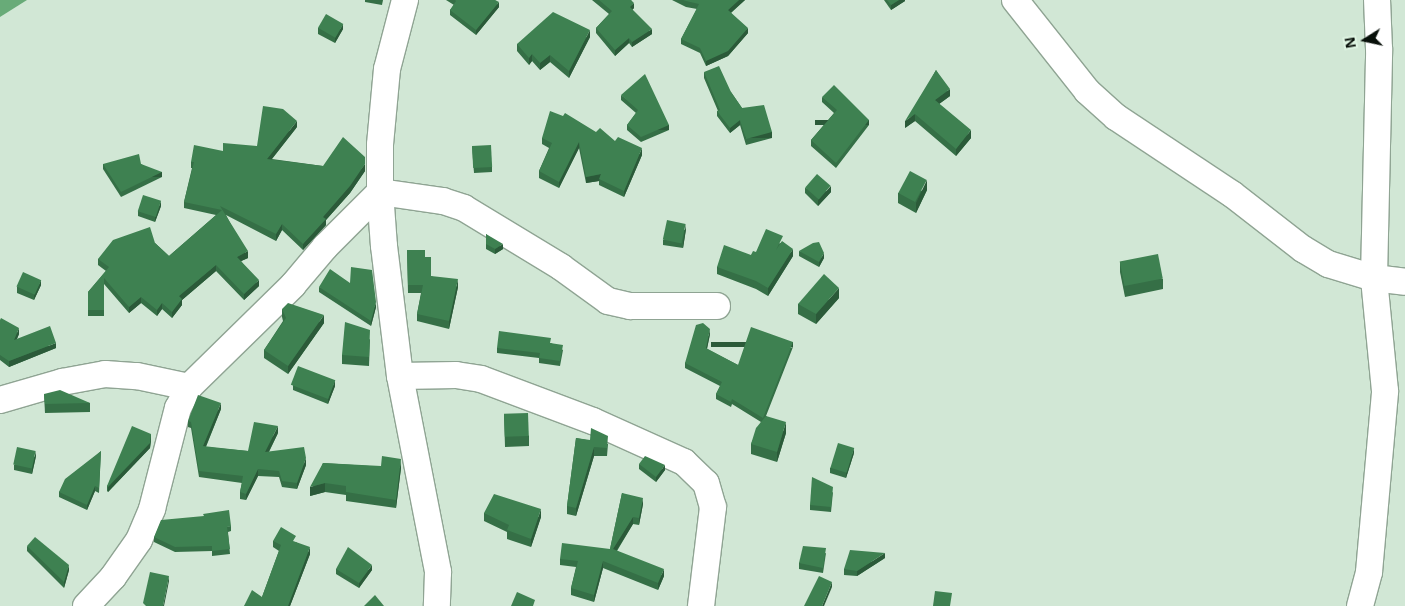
<!DOCTYPE html>
<style>
body{margin:0}
#map{position:relative;width:1405px;height:606px;overflow:hidden;background:#d1e7d5;font-family:"Noto Sans",sans-serif}
div>[style]{position:absolute}
[style*='--x']{left:calc(var(--x)*1px);top:calc(var(--y)*1px);width:calc(var(--w)*1px);rotate:calc(var(--a)*1deg)}
.water>*{inset:0;background:#68ab78}
.roads{filter:drop-shadow(1px 0 #8fa493) drop-shadow(-1px 0 #8fa493) drop-shadow(0 1px #8fa493) drop-shadow(0 -1px #8fa493)}
.minor>*{height:26px;margin:-13px;padding:0 13px;transform-origin:13px;border-radius:13px;background:#fff}
.wall>*{inset:0;background:#356f46}
.shaded-wall>*{inset:0;background:#2b5a39;transform-origin:0 0}
.building>*{inset:0;background:#3e8151;transform-origin:0 0}
span{translate:-50% -50%;white-space:nowrap;text-align:center;line-height:1.15;-webkit-text-stroke:5px #def4e2;paint-order:stroke}
.north{position:absolute;left:1340px;top:15px;width:50px;height:50px;-webkit-text-stroke:4px #def4e2;paint-order:stroke;rotate:260deg;font-size:14px;font-weight:700;line-height:20px;text-align:center;color:#08100a}
.north::after{content:'';display:block;margin:auto;width:18px;height:22px;background:#08100a;clip-path:polygon(50% 0,100% 100%,50% 72%,0 100%)}
</style>
<div id="map">
<div class="water">
<div style="clip-path:polygon(0 0,27px 0,0 17px)"></div>
</div>
<div class="roads">
<div class="minor">
<div style="--x:405;--y:0;--w:71;--a:104.6"></div>
<div style="--x:387;--y:69;--w:76;--a:95.3"></div>
<div style="--x:380;--y:145;--w:47;--a:90"></div>
<div style="--x:380;--y:192;--w:54;--a:85.8"></div>
<div style="--x:384;--y:246;--w:131;--a:83"></div>
<div style="--x:400;--y:376;--w:200;--a:79"></div>
<div style="--x:438;--y:572;--w:34;--a:92"></div>
<div style="--x:1015;--y:0;--w:116;--a:51.6"></div>
<div style="--x:1087;--y:91;--w:39;--a:42"></div>
<div style="--x:1116;--y:117;--w:139;--a:33.6"></div>
<div style="--x:1232;--y:194;--w:90;--a:37.8"></div>
<div style="--x:1303;--y:249;--w:29;--a:31"></div>
<div style="--x:1328;--y:264;--w:48;--a:16.9"></div>
<div style="--x:1374;--y:278;--w:31;--a:7"></div>
<div style="--x:400;--y:376;--w:56;--a:-1"></div>
<div style="--x:456;--y:375;--w:25;--a:9"></div>
<div style="--x:481;--y:379;--w:120;--a:20.6"></div>
<div style="--x:593;--y:421;--w:100;--a:24.3"></div>
<div style="--x:684;--y:462;--w:30;--a:44"></div>
<div style="--x:706;--y:483;--w:25;--a:74"></div>
<div style="--x:713;--y:507;--w:100;--a:96.9"></div>
<div style="--x:0;--y:400;--w:65;--a:-16.2"></div>
<div style="--x:62;--y:382;--w:44;--a:-10.5"></div>
<div style="--x:105;--y:374;--w:32;--a:4"></div>
<div style="--x:137;--y:376;--w:53;--a:11.9"></div>
<div style="--x:86;--y:606;--w:40;--a:-47"></div>
<div style="--x:113;--y:577;--w:45;--a:-54.9"></div>
<div style="--x:139;--y:540;--w:34;--a:-67"></div>
<div style="--x:152;--y:509;--w:104;--a:-75.6"></div>
<div style="--x:178;--y:408;--w:24;--a:-62"></div>
<div style="--x:189;--y:387;--w:146;--a:-44.4"></div>
<div style="--x:293;--y:285;--w:50;--a:-49.9"></div>
<div style="--x:325;--y:247;--w:78;--a:-45"></div>
<div style="--x:380;--y:192;--w:64;--a:8.1"></div>
<div style="--x:443;--y:201;--w:22;--a:18"></div>
<div style="--x:464;--y:208;--w:114;--a:31.3"></div>
<div style="--x:561;--y:267;--w:58;--a:35.9"></div>
<div style="--x:608;--y:301;--w:23;--a:13"></div>
<div style="--x:630;--y:306;--w:87;--a:0"></div>
<div style="--x:1360;--y:606;--w:35;--a:-75"></div>
<div style="--x:1369;--y:572;--w:182;--a:-84.9"></div>
<div style="--x:1385;--y:391;--w:114;--a:-95.6"></div>
<div style="--x:1374;--y:278;--w:229;--a:-88.7"></div>
<div style="--x:1379;--y:49;--w:49;--a:-92.3"></div>
</div>
</div>
<div class="wall">
<div style="clip-path:polygon(365px 0,383px 0,382px 5px,365px 2px)"></div>
<div style="clip-path:polygon(446px 0,495px 0,499px 7px,476px 35px,450px 15px,450px 10px,454px 5px)"></div>
<div style="clip-path:polygon(592px 0,631px 0,634px 8px,632px 10px,652px 34px,632px 47px,629px 43px,615px 56px,596px 33px,596px 28px,609px 14px)"></div>
<div style="clip-path:polygon(672px 0,745px 0,731px 13px,748px 33px,728px 56px,706px 66px,700px 53px,681px 44px,681px 39px,697px 9px,686px 7px)"></div>
<div style="clip-path:polygon(884px 0,905px 0,905px 1px,891px 10px)"></div>
<div style="clip-path:polygon(318px 28px,343px 29px,335px 43px,318px 34px)"></div>
<div style="clip-path:polygon(590px 37px,569px 78px,550px 62px,540px 70px,532px 61px,529px 65px,517px 51px,517px 44px)"></div>
<div style="clip-path:polygon(936px 70px,950px 96px,939px 104px,971px 138px,956px 156px,915px 121px,905px 128px)"></div>
<div style="clip-path:polygon(704px 72px,731px 92px,742px 108px,772px 138px,746px 145px,740px 125px,730px 133px,717px 116px,717px 111px,718px 111px,704px 78px)"></div>
<div style="clip-path:polygon(621px 95px,669px 130px,641px 142px,627px 130px,627px 125px,636px 113px,621px 100px)"></div>
<div style="clip-path:polygon(822px 97px,869px 125px,836px 168px,811px 146px,811px 140px,834px 113px,822px 102px)"></div>
<div style="clip-path:polygon(297px 127px,272px 159px,323px 166px,365px 171px,350px 193px,326px 220px,326px 225px,303px 250px,282px 230px,276px 241px,226px 215px,248px 258px,241px 261px,259px 286px,244px 300px,216px 271px,182px 300px,182px 305px,172px 318px,162px 309px,157px 316px,141px 303px,129px 313px,104px 284px,104px 316px,88px 316px,88px 292px,106px 271px,98px 265px,98px 259px,155px 243px,169px 256px,216px 215px,184px 208px,184px 202px,192px 168px,191px 168px,191px 162px,223px 151px,257px 146px)"></div>
<div style="clip-path:polygon(596px 132px,642px 155px,624px 197px,599px 185px,599px 181px,586px 183px,579px 148px,559px 188px,539px 178px,539px 171px,549px 148px,542px 144px,542px 138px)"></div>
<div style="clip-path:polygon(472px 146px,492px 167px,492px 172px,474px 173px)"></div>
<div style="clip-path:polygon(103px 164px,141px 164px,162px 177px,121px 197px,103px 169px)"></div>
<div style="clip-path:polygon(805px 188px,831px 192px,818px 206px,805px 193px)"></div>
<div style="clip-path:polygon(927px 190px,916px 213px,898px 203px,898px 193px)"></div>
<div style="clip-path:polygon(161px 206px,155px 222px,138px 216px,138px 211px)"></div>
<div style="clip-path:polygon(686px 229px,683px 248px,663px 245px,663px 240px)"></div>
<div style="clip-path:polygon(486px 234px,503px 249px,495px 254px,486px 249px)"></div>
<div style="clip-path:polygon(783px 242px,793px 256px,768px 296px,756px 289px,717px 274px,717px 267px,751px 255px,756px 252px)"></div>
<div style="clip-path:polygon(407px 250px,431px 276px,458px 287px,449px 329px,417px 321px,417px 314px,421px 293px,408px 293px)"></div>
<div style="clip-path:polygon(799px 251px,824px 258px,819px 267px,799px 256px)"></div>
<div style="clip-path:polygon(1120px 262px,1163px 279px,1163px 289px,1125px 297px,1120px 272px)"></div>
<div style="clip-path:polygon(41px 285px,34px 300px,17px 293px,17px 287px)"></div>
<div style="clip-path:polygon(319px 287px,376px 307px,371px 326px,319px 292px)"></div>
<div style="clip-path:polygon(839px 298px,816px 324px,798px 314px,798px 304px)"></div>
<div style="clip-path:polygon(282px 309px,324px 323px,288px 374px,264px 358px,264px 350px,283px 321px,282px 317px)"></div>
<div style="clip-path:polygon(0 320px,19px 334px,17px 339px,56px 348px,9px 367px,0 360px)"></div>
<div style="clip-path:polygon(710px 334px,707px 349px,738px 365px,793px 347px,766px 416px,786px 433px,777px 462px,751px 454px,751px 444px,761px 422px,732px 404px,731px 407px,716px 399px,716px 394px,720px 386px,685px 368px,685px 363px)"></div>
<div style="clip-path:polygon(370px 339px,369px 366px,342px 364px,342px 355px)"></div>
<div style="clip-path:polygon(551px 343px,563px 350px,560px 366px,539px 363px,539px 358px,497px 353px,497px 348px)"></div>
<div style="clip-path:polygon(293px 385px,335px 386px,328px 404px,293px 390px)"></div>
<div style="clip-path:polygon(44px 394px,90px 403px,90px 412px,45px 413px)"></div>
<div style="clip-path:polygon(221px 409px,206px 447px,248px 451px,278px 433px,269px 452px,306px 465px,297px 489px,282px 487px,279px 477px,258px 476px,246px 500px,240px 499px,240px 492px,242px 483px,199px 477px,191px 428px,188px 427px,188px 421px)"></div>
<div style="clip-path:polygon(504px 414px,529px 436px,529px 446px,505px 447px)"></div>
<div style="clip-path:polygon(576px 438px,608px 444px,607px 456px,594px 456px,576px 516px,567px 514px,567px 506px)"></div>
<div style="clip-path:polygon(151px 440px,150px 448px,108px 492px,107px 491px,107px 486px)"></div>
<div style="clip-path:polygon(101px 451px,99px 493px,95px 491px,87px 510px,59px 497px,59px 492px)"></div>
<div style="clip-path:polygon(854px 453px,846px 478px,830px 473px,830px 468px)"></div>
<div style="clip-path:polygon(36px 456px,32px 474px,14px 470px,14px 465px)"></div>
<div style="clip-path:polygon(323px 463px,401px 468px,396px 508px,346px 501px,346px 495px,325px 492px,310px 496px)"></div>
<div style="clip-path:polygon(639px 464px,665px 470px,656px 482px,639px 469px)"></div>
<div style="clip-path:polygon(833px 492px,831px 512px,810px 510px,810px 505px)"></div>
<div style="clip-path:polygon(622px 493px,643px 504px,639px 525px,633px 524px,617px 551px,664px 576px,658px 590px,603px 568px,594px 602px,571px 595px,571px 588px,576px 567px,560px 565px,560px 559px,610px 549px)"></div>
<div style="clip-path:polygon(484px 513px,541px 517px,531px 547px,507px 539px,507px 532px,484px 521px)"></div>
<div style="clip-path:polygon(231px 526px,231px 531px,228px 532px,230px 554px,212px 556px,212px 551px,175px 552px,154px 542px,154px 537px)"></div>
<div style="clip-path:polygon(273px 541px,296px 542px,310px 554px,290px 606px,244px 606px,262px 597px,279px 551px,273px 547px)"></div>
<div style="clip-path:polygon(27px 546px,69px 570px,64px 588px,27px 551px)"></div>
<div style="clip-path:polygon(826px 553px,823px 573px,799px 569px,799px 563px)"></div>
<div style="clip-path:polygon(885px 558px,857px 576px,844px 575px,844px 569px)"></div>
<div style="clip-path:polygon(336px 569px,372px 570px,359px 588px,336px 574px)"></div>
</div>
<div class="shaded-wall">
<div style="clip-path:polygon(739px 0,745px 0,728px 15px,728px 10px)"></div>
<div style="clip-path:polygon(899px 0,905px 0,905px 1px,891px 10px,891px 5px)"></div>
<div style="clip-path:polygon(499px 2px,499px 7px,476px 35px,476px 30px)"></div>
<div style="clip-path:polygon(634px 3px,634px 8px,630px 12px,630px 7px)"></div>
<div style="clip-path:polygon(343px 24px,343px 29px,335px 43px,335px 38px)"></div>
<div style="clip-path:polygon(748px 28px,748px 33px,728px 56px,706px 66px,706px 61px)"></div>
<div style="clip-path:polygon(652px 29px,652px 34px,632px 47px,632px 42px)"></div>
<div style="clip-path:polygon(590px 30px,590px 37px,569px 78px,569px 71px)"></div>
<div style="clip-path:polygon(629px 38px,629px 43px,615px 56px,615px 50px)"></div>
<div style="clip-path:polygon(532px 54px,532px 61px,529px 65px,529px 58px)"></div>
<div style="clip-path:polygon(550px 55px,550px 62px,540px 70px,540px 63px)"></div>
<div style="clip-path:polygon(950px 89px,950px 96px,935px 107px,935px 100px)"></div>
<div style="clip-path:polygon(915px 114px,915px 121px,905px 128px,905px 121px)"></div>
<div style="clip-path:polygon(740px 120px,740px 125px,730px 133px,730px 128px)"></div>
<div style="left:869px;top:120px;width:5px;height:54px;rotate:90deg"></div>
<div style="clip-path:polygon(297px 121px,297px 127px,267px 165px,267px 159px)"></div>
<div style="left:669px;top:125px;width:5px;height:30px;rotate:90deg"></div>
<div style="clip-path:polygon(971px 130px,971px 138px,956px 156px,956px 149px)"></div>
<div style="left:772px;top:132px;width:6px;height:27px;rotate:90deg"></div>
<div style="clip-path:polygon(579px 142px,579px 148px,559px 188px,559px 182px)"></div>
<div style="clip-path:polygon(642px 148px,642px 155px,624px 197px,624px 191px)"></div>
<div style="clip-path:polygon(365px 164px,365px 171px,350px 193px,326px 220px,326px 225px,303px 250px,303px 244px,323px 217px)"></div>
<div style="left:162px;top:172px;width:5px;height:46px;rotate:90deg"></div>
<div style="clip-path:polygon(601px 174px,599px 181px,586px 183px,586px 177px)"></div>
<div style="clip-path:polygon(927px 180px,927px 190px,916px 213px,916px 203px)"></div>
<div style="clip-path:polygon(831px 186px,831px 192px,818px 206px,818px 200px)"></div>
<div style="clip-path:polygon(161px 201px,161px 206px,155px 222px,155px 217px)"></div>
<div style="clip-path:polygon(282px 224px,282px 230px,276px 241px,276px 234px)"></div>
<div style="clip-path:polygon(686px 224px,686px 229px,683px 248px,683px 243px)"></div>
<div style="clip-path:polygon(503px 244px,503px 249px,495px 254px,495px 249px)"></div>
<div style="clip-path:polygon(793px 249px,793px 256px,768px 296px,768px 288px)"></div>
<div style="clip-path:polygon(248px 251px,248px 258px,237px 263px,237px 257px)"></div>
<div style="clip-path:polygon(824px 253px,824px 258px,819px 267px,819px 262px)"></div>
<div style="clip-path:polygon(216px 265px,216px 271px,182px 300px,182px 305px,172px 318px,172px 312px,179px 296px)"></div>
<div style="clip-path:polygon(458px 279px,458px 287px,449px 329px,449px 321px)"></div>
<div style="clip-path:polygon(41px 280px,41px 285px,34px 300px,34px 295px)"></div>
<div style="clip-path:polygon(259px 280px,259px 286px,244px 300px,244px 294px)"></div>
<div style="clip-path:polygon(839px 288px,839px 298px,816px 324px,816px 314px)"></div>
<div style="clip-path:polygon(141px 297px,141px 303px,129px 313px,129px 307px)"></div>
<div style="clip-path:polygon(376px 302px,376px 307px,371px 326px,371px 321px)"></div>
<div style="clip-path:polygon(162px 303px,162px 309px,157px 316px,157px 310px)"></div>
<div style="clip-path:polygon(324px 315px,324px 323px,288px 374px,288px 366px)"></div>
<div style="clip-path:polygon(19px 328px,19px 334px,14px 345px,14px 340px)"></div>
<div style="clip-path:polygon(710px 329px,710px 334px,706px 353px,706px 348px)"></div>
<div style="left:793px;top:342px;width:5px;height:82px;rotate:90deg"></div>
<div style="clip-path:polygon(56px 343px,56px 348px,9px 367px,9px 361px)"></div>
<div style="clip-path:polygon(335px 380px,335px 386px,328px 404px,328px 399px)"></div>
<div style="clip-path:polygon(221px 403px,221px 409px,203px 453px,203px 446px)"></div>
<div style="clip-path:polygon(786px 422px,786px 433px,777px 462px,777px 452px)"></div>
<div style="clip-path:polygon(278px 426px,278px 433px,265px 459px,265px 452px)"></div>
<div style="clip-path:polygon(151px 434px,151px 440px,150px 448px,108px 492px,108px 487px)"></div>
<div style="clip-path:polygon(594px 447px,594px 456px,576px 516px,576px 508px)"></div>
<div style="clip-path:polygon(854px 448px,854px 453px,846px 478px,846px 473px)"></div>
<div style="clip-path:polygon(36px 451px,36px 456px,32px 474px,32px 469px)"></div>
<div style="clip-path:polygon(306px 458px,306px 465px,297px 489px,297px 483px)"></div>
<div style="clip-path:polygon(401px 459px,401px 468px,396px 508px,396px 500px)"></div>
<div style="clip-path:polygon(665px 465px,665px 470px,656px 482px,656px 477px)"></div>
<div style="clip-path:polygon(258px 469px,258px 476px,246px 500px,246px 494px)"></div>
<div style="clip-path:polygon(325px 483px,325px 492px,310px 496px,310px 487px)"></div>
<div style="clip-path:polygon(95px 486px,95px 491px,87px 510px,87px 505px)"></div>
<div style="clip-path:polygon(643px 498px,643px 504px,639px 525px,639px 518px)"></div>
<div style="clip-path:polygon(541px 509px,541px 517px,531px 547px,531px 539px)"></div>
<div style="clip-path:polygon(633px 517px,633px 524px,613px 556px,613px 549px)"></div>
<div style="clip-path:polygon(310px 547px,310px 554px,290px 606px,288px 606px)"></div>
<div style="clip-path:polygon(885px 553px,885px 558px,857px 576px,857px 571px)"></div>
<div style="clip-path:polygon(603px 561px,603px 568px,594px 602px,594px 595px)"></div>
<div style="clip-path:polygon(69px 565px,69px 570px,64px 588px,64px 582px)"></div>
<div style="clip-path:polygon(372px 565px,372px 570px,359px 588px,359px 583px)"></div>
<div style="clip-path:polygon(664px 569px,664px 576px,658px 590px,658px 583px)"></div>
<div style="clip-path:polygon(169px 576px,169px 581px,164px 606px,163px 606px)"></div>
<div style="clip-path:polygon(832px 582px,832px 587px,824px 606px,822px 606px)"></div>
</div>
<div class="building">
<div style="clip-path:polygon(455px 0,495px 0,499px 2px,476px 30px,450px 10px,456px 1px)"></div>
<div style="clip-path:polygon(599px 0,631px 0,634px 3px,630px 7px,652px 29px,632px 42px,629px 38px,615px 50px,596px 28px,612px 11px)"></div>
<div style="clip-path:polygon(683px 0,739px 0,728px 10px,748px 28px,728px 51px,706px 61px,700px 48px,681px 39px,699px 4px,686px 1px)"></div>
<div style="clip-path:polygon(887px 0,899px 0,891px 5px)"></div>
<div style="clip-path:polygon(553px 12px,590px 30px,569px 71px,550px 55px,540px 63px,532px 54px,529px 58px,517px 44px)"></div>
<div style="left:326px;top:14px;width:20px;height:16px;rotate:30deg"></div>
<div style="clip-path:polygon(719px 66px,731px 92px,742px 108px,764px 105px,772px 132px,746px 139px,740px 120px,730px 128px,717px 111px,720px 110px,704px 72px)"></div>
<div style="clip-path:polygon(936px 70px,950px 89px,935px 100px,971px 130px,956px 149px,915px 114px,905px 121px)"></div>
<div style="clip-path:polygon(645px 74px,669px 125px,641px 137px,627px 125px,638px 110px,621px 95px)"></div>
<div style="clip-path:polygon(834px 85px,869px 120px,836px 163px,811px 140px,837px 110px,822px 97px)"></div>
<div style="clip-path:polygon(263px 106px,283px 109px,297px 121px,267px 159px,323px 166px,343px 137px,365px 157px,365px 164px,350px 186px,323px 217px,326px 219px,303px 244px,282px 224px,276px 234px,220px 206px,248px 251px,237px 257px,259px 280px,244px 294px,216px 265px,179px 296px,182px 299px,172px 312px,162px 303px,157px 310px,141px 297px,129px 307px,104px 278px,104px 310px,88px 310px,88px 292px,109px 267px,98px 259px,113px 240px,150px 227px,155px 243px,169px 256px,222px 210px,184px 202px,194px 162px,191px 162px,194px 145px,223px 151px,223px 143px,257px 146px)"></div>
<div style="clip-path:polygon(550px 111px,563px 116px,565px 113px,596px 132px,600px 128px,615px 141px,618px 137px,642px 148px,624px 191px,599px 179px,601px 174px,586px 177px,579px 142px,559px 182px,539px 171px,552px 143px,542px 138px)"></div>
<div style="left:491px;top:145px;width:22px;height:19px;rotate:87deg"></div>
<div style="clip-path:polygon(139px 154px,141px 164px,162px 172px,121px 192px,103px 164px)"></div>
<div style="left:910px;top:171px;width:19px;height:25px;rotate:28deg"></div>
<div style="left:817px;top:174px;width:18px;height:18px;rotate:41deg"></div>
<div style="left:143px;top:195px;width:19px;height:17px;rotate:18deg"></div>
<div style="left:667px;top:220px;width:19px;height:20px;rotate:12deg"></div>
<div style="clip-path:polygon(766px 229px,783px 236px,776px 250px,782px 241px,793px 249px,768px 288px,756px 281px,717px 267px,724px 245px,751px 255px,753px 251px,756px 252px)"></div>
<div style="clip-path:polygon(486px 234px,503px 244px,495px 249px,486px 244px)"></div>
<div style="clip-path:polygon(819px 242px,824px 253px,819px 262px,799px 251px,813px 243px)"></div>
<div style="clip-path:polygon(407px 250px,425px 250px,425px 257px,431px 257px,431px 276px,458px 279px,449px 321px,417px 314px,423px 285px,408px 285px)"></div>
<div style="left:1158px;top:254px;width:25px;height:39px;rotate:79deg"></div>
<div style="clip-path:polygon(351px 267px,372px 270px,376px 302px,371px 321px,319px 287px,330px 269px,350px 283px)"></div>
<div style="left:23px;top:272px;width:20px;height:16px;rotate:24deg"></div>
<div style="clip-path:polygon(824px 274px,839px 288px,816px 314px,798px 304px)"></div>
<div style="clip-path:polygon(288px 303px,324px 315px,288px 366px,264px 350px,286px 318px,282px 309px)"></div>
<div style="clip-path:polygon(1px 318px,19px 328px,14px 340px,50px 326px,56px 343px,9px 361px,0 355px,0 320px)"></div>
<div style="clip-path:polygon(345px 322px,370px 330px,369px 357px,342px 355px)"></div>
<div style="clip-path:polygon(703px 323px,710px 329px,706px 348px,738px 365px,751px 327px,793px 342px,763px 418px,732px 399px,731px 402px,716px 394px,722px 382px,685px 363px,696px 325px)"></div>
<div style="clip-path:polygon(499px 331px,551px 338px,550px 343px,563px 345px,560px 361px,539px 358px,540px 353px,497px 348px)"></div>
<div style="left:298px;top:366px;width:40px;height:20px;rotate:21deg"></div>
<div style="clip-path:polygon(60px 390px,90px 403px,45px 404px,44px 394px)"></div>
<div style="clip-path:polygon(198px 395px,221px 403px,203px 446px,248px 451px,254px 422px,278px 426px,265px 452px,304px 447px,306px 458px,297px 483px,282px 481px,279px 471px,258px 469px,246px 494px,240px 492px,243px 476px,199px 471px,191px 422px,188px 421px)"></div>
<div style="left:528px;top:413px;width:23px;height:24px;rotate:88deg"></div>
<div style="clip-path:polygon(766px 416px,786px 422px,777px 452px,751px 444px,756px 428px)"></div>
<div style="clip-path:polygon(132px 426px,151px 434px,150px 443px,108px 487px,107px 486px)"></div>
<div style="clip-path:polygon(591px 428px,608px 436px,607px 448px,594px 447px,576px 508px,567px 506px,576px 438px,590px 440px)"></div>
<div style="left:838px;top:443px;width:17px;height:26px;rotate:17deg"></div>
<div style="left:17px;top:447px;width:19px;height:18px;rotate:12deg"></div>
<div style="clip-path:polygon(101px 451px,99px 488px,95px 486px,87px 505px,59px 492px,65px 479px)"></div>
<div style="clip-path:polygon(382px 456px,401px 459px,396px 500px,346px 492px,346px 486px,325px 483px,310px 487px,323px 463px,381px 466px)"></div>
<div style="clip-path:polygon(645px 456px,665px 465px,656px 477px,639px 464px)"></div>
<div style="clip-path:polygon(812px 477px,833px 487px,831px 507px,810px 505px)"></div>
<div style="clip-path:polygon(622px 493px,643px 498px,639px 518px,633px 517px,613px 549px,664px 569px,658px 583px,603px 561px,594px 595px,571px 588px,578px 561px,560px 559px,562px 543px,610px 549px)"></div>
<div style="clip-path:polygon(494px 494px,541px 509px,531px 539px,507px 530px,509px 525px,484px 513px)"></div>
<div style="clip-path:polygon(229px 510px,231px 526px,227px 527px,230px 549px,212px 551px,212px 546px,175px 547px,154px 537px,161px 520px,204px 516px,203px 514px)"></div>
<div style="clip-path:polygon(281px 527px,296px 536px,293px 541px,310px 547px,288px 606px,244px 606px,252px 590px,262px 597px,281px 545px,273px 541px)"></div>
<div style="clip-path:polygon(35px 537px,69px 565px,64px 582px,27px 546px)"></div>
<div style="clip-path:polygon(803px 546px,826px 548px,823px 568px,799px 563px)"></div>
<div style="clip-path:polygon(348px 547px,372px 565px,359px 583px,336px 569px)"></div>
<div style="clip-path:polygon(850px 550px,885px 553px,857px 571px,844px 569px)"></div>
<div style="clip-path:polygon(150px 572px,169px 576px,163px 606px,146px 606px,143px 603px)"></div>
<div style="clip-path:polygon(819px 576px,832px 582px,822px 606px,804px 606px)"></div>
<div style="clip-path:polygon(935px 591px,952px 593px,950px 606px,933px 606px)"></div>
<div style="clip-path:polygon(517px 592px,535px 600px,533px 606px,511px 606px)"></div>
<div style="clip-path:polygon(375px 595px,384px 606px,364px 606px)"></div>
</div>
<div class="north">N</div>
</div>
